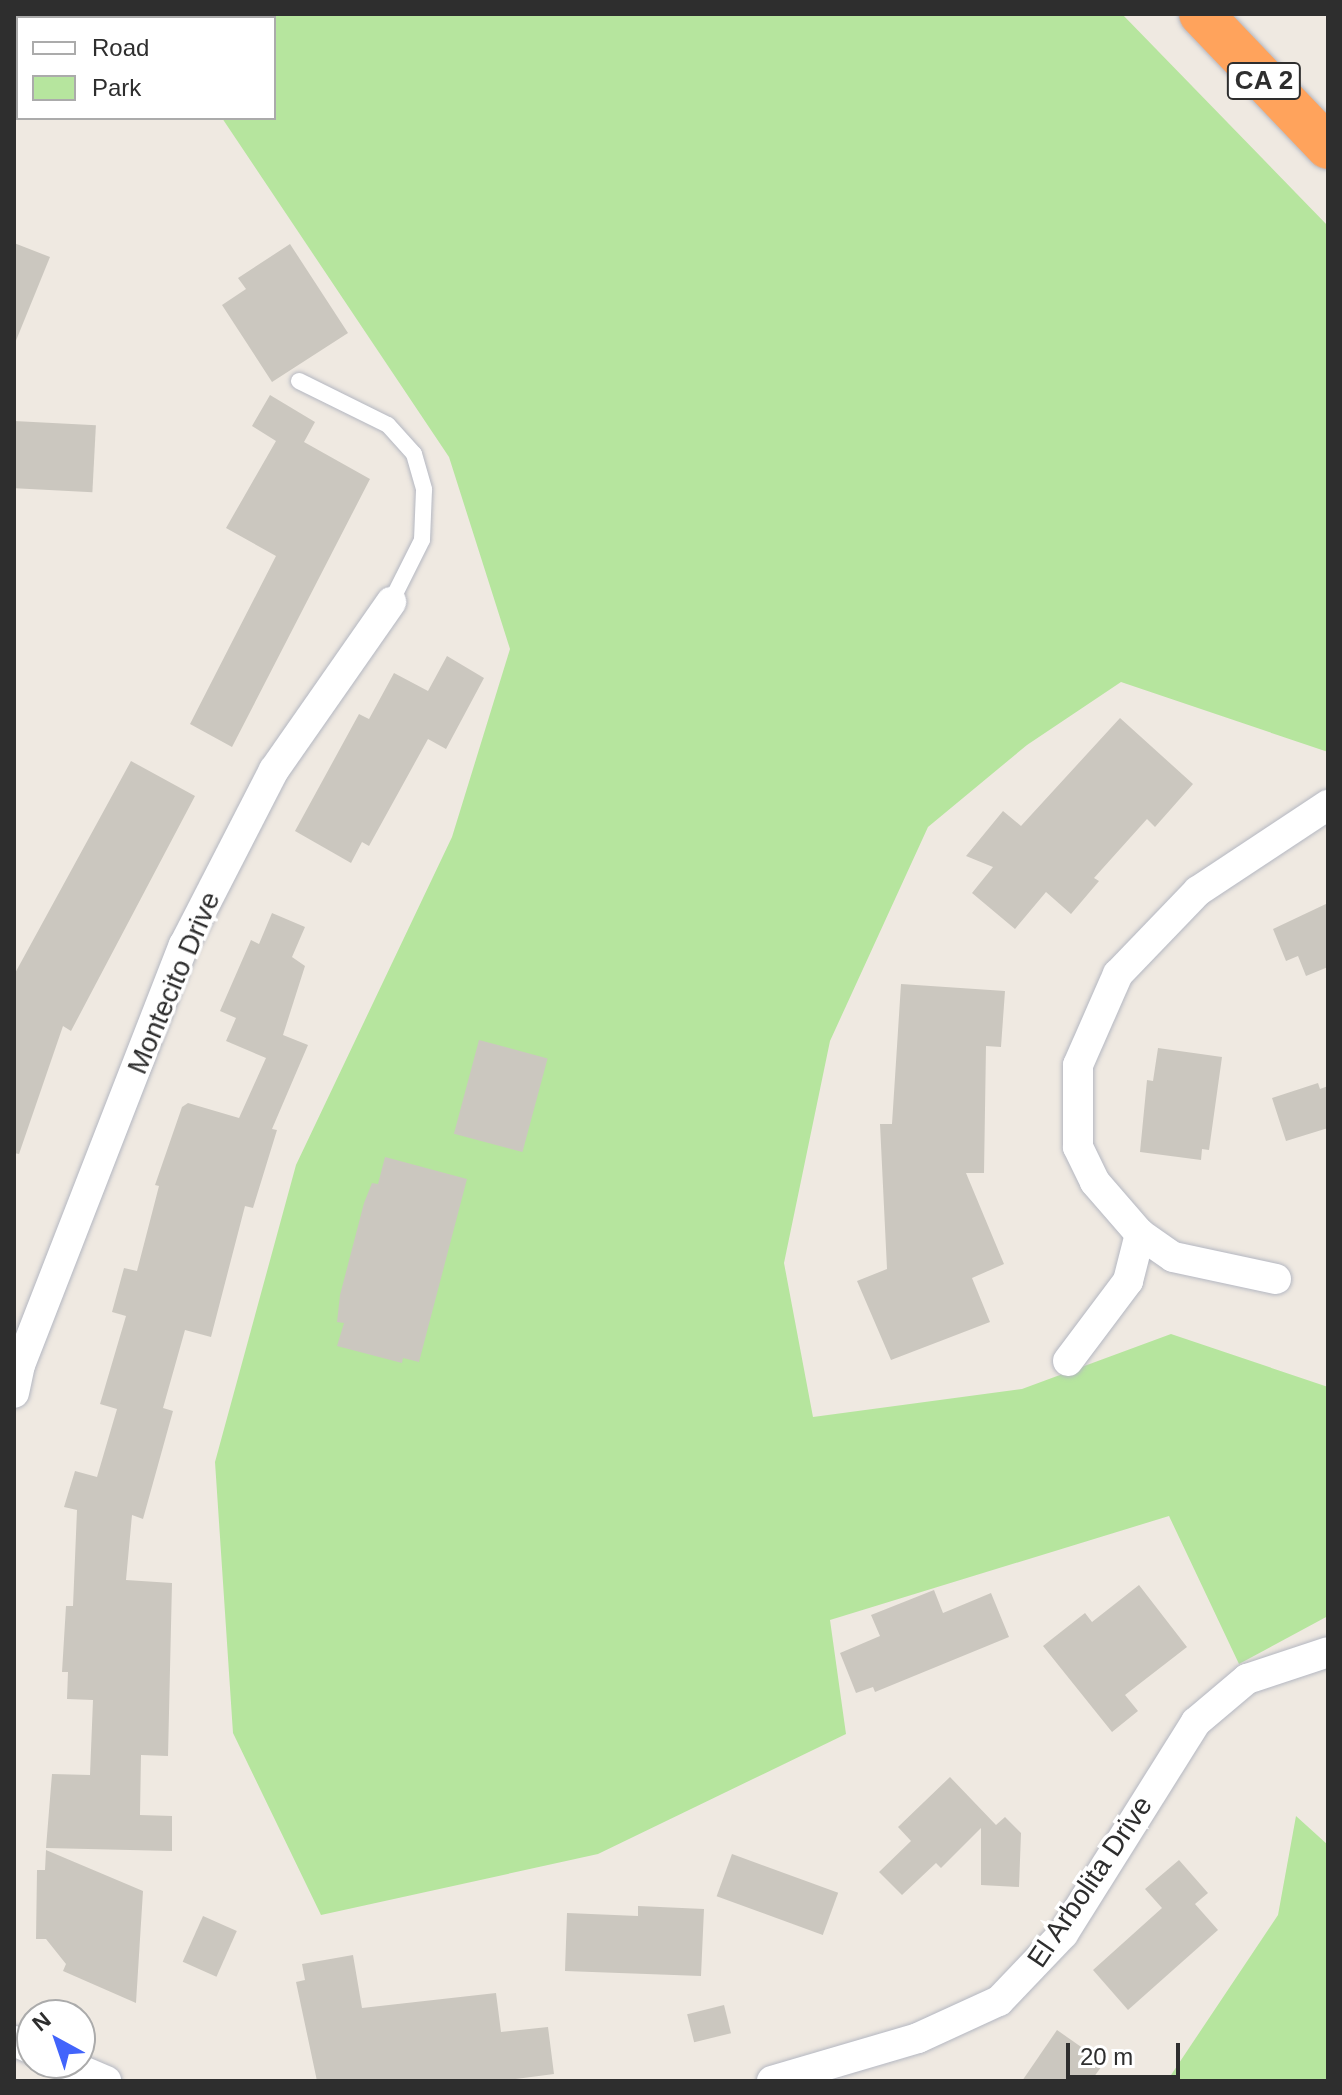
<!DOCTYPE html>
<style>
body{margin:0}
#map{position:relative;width:1342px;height:2095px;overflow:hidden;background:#efe9e1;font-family:Helvetica,sans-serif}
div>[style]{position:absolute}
.green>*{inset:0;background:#b6e59e}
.building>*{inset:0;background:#cbc7bf;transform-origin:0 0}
.roads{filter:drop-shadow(0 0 2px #b4b7c1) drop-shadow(0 0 2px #b4b7c1)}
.lane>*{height:16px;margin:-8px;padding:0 8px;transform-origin:8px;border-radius:8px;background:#fff}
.street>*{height:30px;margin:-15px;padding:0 15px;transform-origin:15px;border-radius:15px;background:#fff}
.highway>*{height:44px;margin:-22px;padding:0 22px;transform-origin:22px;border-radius:22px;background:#ffa35c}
span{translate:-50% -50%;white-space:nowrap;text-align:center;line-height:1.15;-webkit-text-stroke:7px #fff;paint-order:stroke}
.shield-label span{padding:2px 6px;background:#fff;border:2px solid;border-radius:6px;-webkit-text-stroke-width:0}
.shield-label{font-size:26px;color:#2e2e2e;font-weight:700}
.street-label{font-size:28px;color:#2e2e2e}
.frame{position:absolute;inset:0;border:16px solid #2e2e2e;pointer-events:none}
.legend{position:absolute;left:16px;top:16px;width:260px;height:104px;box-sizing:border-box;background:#fff;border:2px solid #ababab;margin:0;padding:10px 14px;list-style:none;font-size:24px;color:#2e2e2e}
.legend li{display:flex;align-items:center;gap:16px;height:40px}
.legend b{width:40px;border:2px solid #ababab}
.north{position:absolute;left:16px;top:1999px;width:80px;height:80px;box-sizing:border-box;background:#fff;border:2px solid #ababab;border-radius:50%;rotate:320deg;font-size:22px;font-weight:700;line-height:32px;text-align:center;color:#2e2e2e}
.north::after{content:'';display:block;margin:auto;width:28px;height:36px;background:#4264fb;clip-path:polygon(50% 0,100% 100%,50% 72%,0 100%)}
.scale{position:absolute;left:1066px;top:2043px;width:114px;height:36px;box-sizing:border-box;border:4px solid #2e2e2e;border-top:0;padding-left:10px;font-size:24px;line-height:28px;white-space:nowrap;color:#2e2e2e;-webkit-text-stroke:6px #fff;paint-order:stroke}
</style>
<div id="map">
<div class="green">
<div style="clip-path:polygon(153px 14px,1122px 14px,1328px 226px,1328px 752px,1121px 682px,1027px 745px,928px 827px,830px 1041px,784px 1263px,813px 1417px,1022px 1389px,1171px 1334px,1328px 1387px,1328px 1616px,1239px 1664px,1169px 1516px,830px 1620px,846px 1734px,598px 1854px,321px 1915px,233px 1733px,215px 1462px,296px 1165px,452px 837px,510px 649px,449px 457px,222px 118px,274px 118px,274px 18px)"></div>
<div style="clip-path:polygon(1296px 1816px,1328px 1845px,1328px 2081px,1167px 2081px,1278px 1915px)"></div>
</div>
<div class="building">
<div style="clip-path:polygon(14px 243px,50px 257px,15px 343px,14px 343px)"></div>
<div style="clip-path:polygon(290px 244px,348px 333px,272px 382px,222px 305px,246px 289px,238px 278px)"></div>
<div style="clip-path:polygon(270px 395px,315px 422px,304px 442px,370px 479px,232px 747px,190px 724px,276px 556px,226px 528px,276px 441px,252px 426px)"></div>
<div style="left:14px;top:421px;width:82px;height:67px;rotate:3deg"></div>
<div style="clip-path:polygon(447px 656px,484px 678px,446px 749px,428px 739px,369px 846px,362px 842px,351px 863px,295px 831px,359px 714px,369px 719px,394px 673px,428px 691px)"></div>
<div style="clip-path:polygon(1120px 718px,1193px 784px,1155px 827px,1147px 819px,1094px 878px,1099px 881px,1071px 914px,1046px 892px,1015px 929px,972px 893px,993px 867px,966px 856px,1003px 811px,1021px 826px)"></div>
<div style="clip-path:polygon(131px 761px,195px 796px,71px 1031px,63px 1026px,19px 1154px,14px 1153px,14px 975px)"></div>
<div style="clip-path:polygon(1328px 903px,1328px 967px,1306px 976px,1298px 956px,1286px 961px,1273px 929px)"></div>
<div style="clip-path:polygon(272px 913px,305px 927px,292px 957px,305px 966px,283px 1035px,308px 1045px,272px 1129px,277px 1130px,253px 1208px,245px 1206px,211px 1337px,185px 1330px,163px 1408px,173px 1411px,143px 1519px,132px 1515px,126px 1580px,172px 1583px,168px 1756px,141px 1755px,140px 1815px,172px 1816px,172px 1851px,46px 1848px,52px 1774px,90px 1775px,93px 1700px,67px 1699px,68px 1672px,62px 1672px,66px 1606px,73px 1606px,77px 1510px,64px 1507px,75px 1471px,97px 1477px,117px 1409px,100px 1404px,126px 1316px,112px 1312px,124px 1268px,137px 1271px,159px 1186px,155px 1185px,182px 1107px,188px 1103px,239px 1118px,266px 1058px,226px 1041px,236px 1018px,220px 1011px,251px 940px,259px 944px)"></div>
<div style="clip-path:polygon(901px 984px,1005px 991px,1001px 1047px,986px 1046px,984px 1173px,966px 1173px,1004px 1264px,972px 1278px,990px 1322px,891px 1360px,857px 1281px,887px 1269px,880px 1124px,892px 1124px)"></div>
<div style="left:479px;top:1040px;width:71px;height:97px;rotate:15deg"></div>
<div style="clip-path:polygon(1158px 1048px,1222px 1057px,1209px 1150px,1202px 1149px,1201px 1160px,1140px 1152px,1147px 1080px,1153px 1081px)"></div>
<div style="clip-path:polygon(1318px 1083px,1320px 1089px,1328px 1086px,1328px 1128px,1286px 1141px,1272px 1098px)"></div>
<div style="clip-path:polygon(385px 1157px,467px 1179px,419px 1362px,403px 1358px,402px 1363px,337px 1346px,344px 1323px,337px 1322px,340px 1295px,364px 1203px,372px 1183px,378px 1184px)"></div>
<div style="clip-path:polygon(1139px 1585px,1187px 1647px,1125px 1695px,1138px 1711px,1112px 1732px,1043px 1646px,1085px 1613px,1092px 1622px)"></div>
<div style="clip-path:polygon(934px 1590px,943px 1613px,991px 1593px,1009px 1637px,875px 1692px,873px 1687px,856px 1693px,840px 1653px,880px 1636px,871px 1615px)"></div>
<div style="clip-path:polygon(950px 1777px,996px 1825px,1005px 1817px,1021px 1833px,1019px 1887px,981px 1885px,981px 1828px,941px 1868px,936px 1863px,902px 1895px,879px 1872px,911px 1841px,898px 1827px)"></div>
<div style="clip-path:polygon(46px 1850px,143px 1891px,136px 2003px,63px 1971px,66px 1964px,46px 1939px,36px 1939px,37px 1870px,45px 1870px)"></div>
<div style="left:732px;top:1854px;width:113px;height:45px;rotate:20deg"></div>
<div style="clip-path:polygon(1179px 1860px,1208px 1893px,1195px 1904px,1218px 1930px,1128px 2010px,1093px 1970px,1162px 1908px,1145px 1889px)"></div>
<div style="clip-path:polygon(638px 1906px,704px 1909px,701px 1976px,565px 1971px,567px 1913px,638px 1916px)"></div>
<div style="left:203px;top:1916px;width:37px;height:50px;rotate:24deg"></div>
<div style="clip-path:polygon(353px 1955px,362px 2008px,496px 1993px,501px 2032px,548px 2027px,554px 2074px,500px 2081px,317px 2081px,296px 1982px,305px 1980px,302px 1964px)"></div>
<div style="left:724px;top:2005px;width:29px;height:38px;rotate:76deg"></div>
<div style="clip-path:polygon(1057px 2030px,1104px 2063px,1091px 2081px,1022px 2081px)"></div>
</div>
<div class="roads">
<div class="lane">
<div style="left:299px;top:381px;width:99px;rotate:26.3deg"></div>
<div style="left:388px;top:425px;width:39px;rotate:48deg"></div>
<div style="left:414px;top:454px;width:37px;rotate:74deg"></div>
<div style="left:424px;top:490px;width:50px;rotate:92.3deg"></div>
<div style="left:422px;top:540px;width:69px;rotate:116.6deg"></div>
</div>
<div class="street">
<div style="left:1276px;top:1279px;width:105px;rotate:-167.9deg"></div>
<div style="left:1173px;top:1257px;width:40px;rotate:-145.1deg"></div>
<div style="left:1140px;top:1234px;width:69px;rotate:-130.9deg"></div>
<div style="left:1095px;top:1182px;width:39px;rotate:-116deg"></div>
<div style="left:1078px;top:1147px;width:82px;rotate:-90deg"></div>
<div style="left:1078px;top:1065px;width:99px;rotate:-66.3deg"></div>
<div style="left:1118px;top:974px;width:115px;rotate:-46.1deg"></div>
<div style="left:1198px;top:891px;width:156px;rotate:-33.5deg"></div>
<div style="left:1068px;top:1361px;width:100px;rotate:-53.1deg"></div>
<div style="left:1128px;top:1281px;width:49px;rotate:-75.7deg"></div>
<div style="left:14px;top:1393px;width:29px;rotate:-78deg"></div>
<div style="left:20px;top:1365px;width:451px;rotate:-68.7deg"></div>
<div style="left:184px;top:945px;width:197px;rotate:-62.8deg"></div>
<div style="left:274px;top:770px;width:205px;rotate:-55.1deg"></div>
<div style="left:14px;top:2041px;width:20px;rotate:24deg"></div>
<div style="left:64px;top:2063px;width:46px;rotate:23.2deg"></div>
<div style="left:772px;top:2081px;width:152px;rotate:-16.4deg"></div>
<div style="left:918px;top:2038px;width:89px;rotate:-24.6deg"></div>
<div style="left:999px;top:2001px;width:93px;rotate:-46.3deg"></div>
<div style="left:1063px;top:1934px;width:250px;rotate:-57.9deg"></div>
<div style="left:1196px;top:1722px;width:67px;rotate:-40.1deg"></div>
<div style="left:1247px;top:1679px;width:85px;rotate:-18.4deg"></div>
</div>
<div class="highway">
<div style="left:1201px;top:14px;width:184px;rotate:46.3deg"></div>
</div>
</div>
<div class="shield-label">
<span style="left:1264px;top:81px">CA 2</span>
</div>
<div class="street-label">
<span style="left:174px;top:983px;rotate:-67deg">Montecito Drive</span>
<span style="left:1090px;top:1882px;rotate:-56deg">El Arbolita Drive</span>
</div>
<div class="frame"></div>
<ul class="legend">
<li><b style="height:10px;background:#fff"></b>Road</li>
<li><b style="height:22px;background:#b6e59e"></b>Park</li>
</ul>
<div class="north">N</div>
<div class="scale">20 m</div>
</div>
